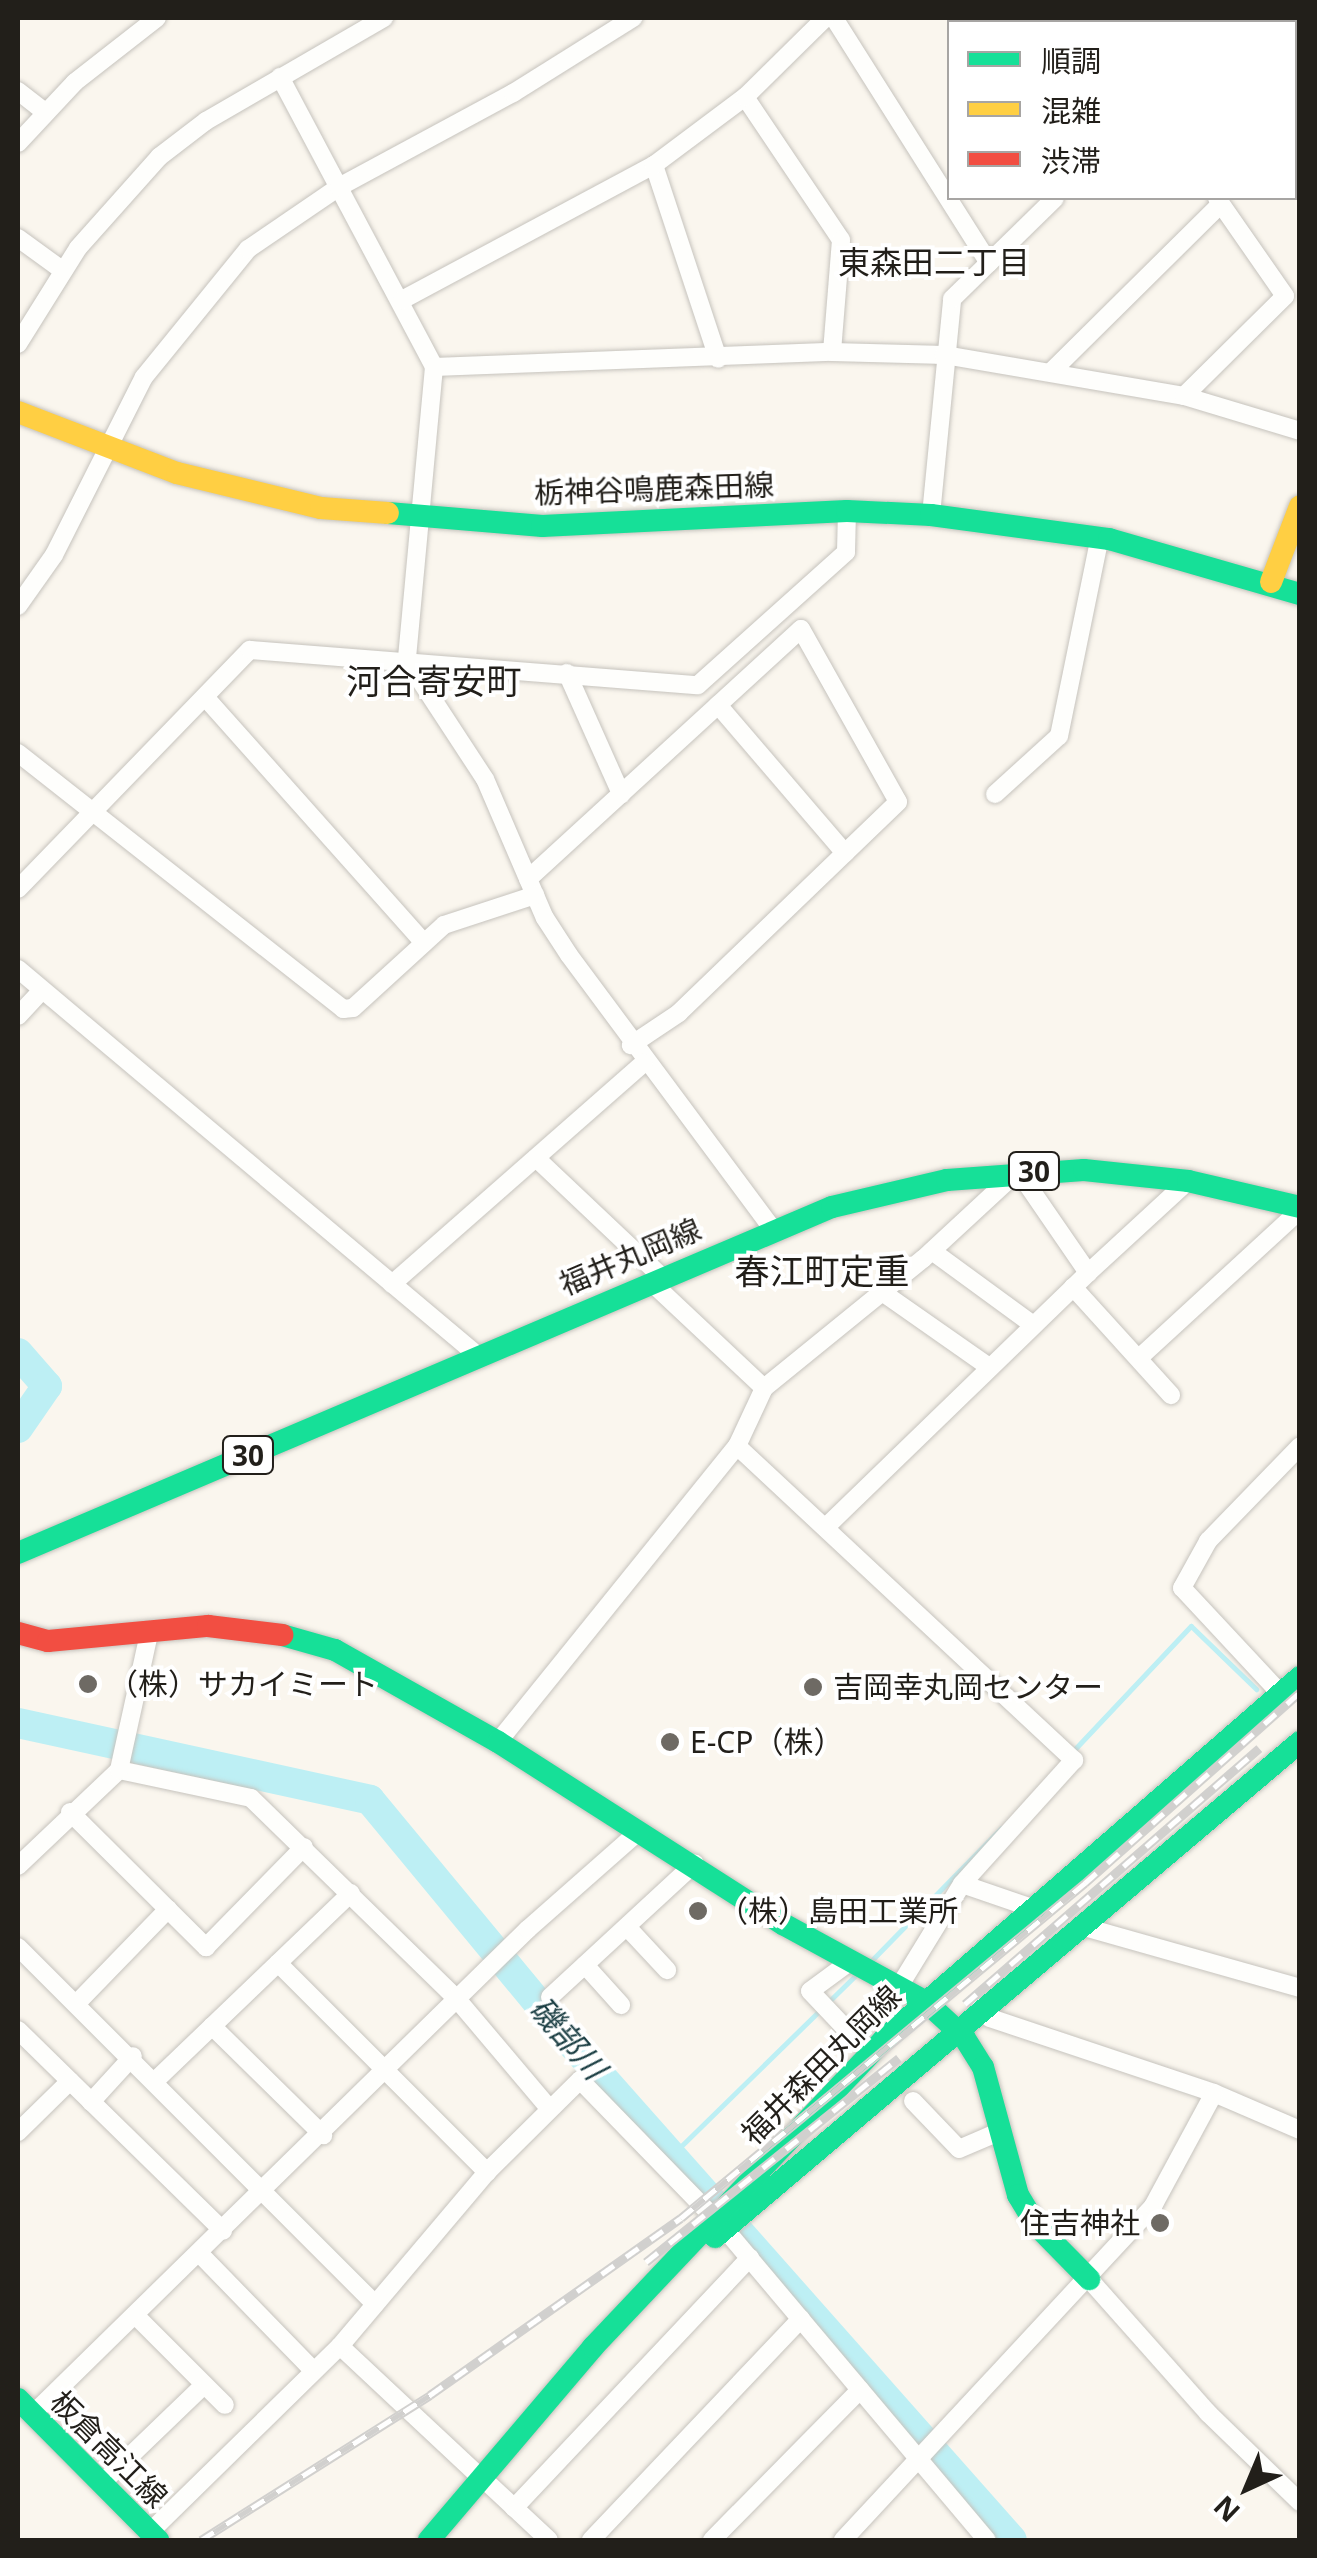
<!DOCTYPE html>
<meta charset="utf-8">
<style>
body{margin:0}
#map{position:relative;width:1317px;height:2558px;overflow:hidden;background:#faf6ee;font-family:"Noto Sans","Noto Sans JP",sans-serif}
div>[style]{position:absolute}
.stream>*{height:5px;margin:-2.5px;padding:0 2.5px;transform-origin:2.5px;border-radius:2.5px;background:#bdeff4}
.river>*{height:30px;margin:-15px;padding:0 15px;transform-origin:15px;border-radius:15px;background:#bdeff4}
.roads{filter:drop-shadow(0 0 2px #c6c3bd) drop-shadow(0 0 2px #c6c3bd)}
.street>*{height:18px;margin:-9px;padding:0 9px;transform-origin:9px;border-radius:9px;background:#fefefc}
.fast>*{height:22px;margin:-11px;padding:0 11px;transform-origin:11px;border-radius:11px;background:#16e098}
.slow>*{height:22px;margin:-11px;padding:0 11px;transform-origin:11px;border-radius:11px;background:#ffcf43}
.jam>*{height:22px;margin:-11px;padding:0 11px;transform-origin:11px;border-radius:11px;background:#f24e42}
.rail>*{height:9px;margin-top:-4.5px;transform-origin:0;background:repeating-linear-gradient(90deg,#fff 0 15px,#d1d0ce 0 30px);box-sizing:border-box;border-block:2px solid #d1d0ce}
.dots>*{width:28px;height:28px;translate:-50% -50%;box-sizing:border-box;border:5px solid #fff;border-radius:50%}
span{translate:-50% -50%;white-space:nowrap;text-align:center;line-height:1.15;-webkit-text-stroke:8px #fff;paint-order:stroke}
.shield-label span{padding:2px 8px;background:#fff;border:2px solid;border-radius:8px;-webkit-text-stroke-width:0}
.shield-label{font-size:28px;color:#221f1a;font-weight:700}
.street-label{font-size:30px;color:#221f1a}
.poi-label{font-size:30px;color:#221f1a}
.left{translate:0 -50%;text-align:left}
.right{translate:-100% -50%;text-align:right}
.neighbourhood-label{font-size:32px;color:#221f1a}
.water-label{font-size:32px;color:#1b3e43;font-style:italic}
.quarter-label{font-size:35px;color:#221f1a}
.frame{position:absolute;inset:0;border:20px solid #221f1a;pointer-events:none}
.legend{position:absolute;left:947px;top:20px;width:350px;height:180px;box-sizing:border-box;background:#fff;border:2px solid #a7a5a3;margin:0;padding:12px 18px;list-style:none;font-size:30px;color:#221f1a}
.legend li{display:flex;align-items:center;gap:20px;height:50px}
.legend b{width:50px;border:2px solid #a7a5a3}
.north{position:absolute;left:1197px;top:2438px;width:100px;height:100px;-webkit-text-stroke:8px #fff;paint-order:stroke;rotate:224deg;font-size:28px;font-weight:700;line-height:40px;text-align:center;color:#221f1a}
.north::after{content:'';display:block;margin:auto;width:35px;height:45px;background:#221f1a;clip-path:polygon(50% 0,100% 100%,50% 72%,0 100%)}
</style>
<div id="map">
<div class="stream">
<div style="left:1270px;top:18px;width:5px;rotate:53deg"></div>
<div style="left:1294px;top:56px;width:9px;rotate:49deg"></div>
<div style="left:1073px;top:1751px;width:172px;rotate:-46.7deg"></div>
<div style="left:1191px;top:1626px;width:91px;rotate:44.1deg"></div>
<div style="left:869px;top:1963px;width:189px;rotate:-45.6deg"></div>
<div style="left:673px;top:2154px;width:257px;rotate:-44.4deg"></div>
</div>
<div class="river">
<div style="left:18px;top:1353px;width:44px;rotate:48.7deg"></div>
<div style="left:47px;top:1386px;width:51px;rotate:124.6deg"></div>
<div style="left:18px;top:1723px;width:360px;rotate:12.3deg"></div>
<div style="left:370px;top:1800px;width:298px;rotate:50.4deg"></div>
<div style="left:560px;top:2030px;width:681px;rotate:48.45deg"></div>
</div>
<div class="roads">
<div class="street">
<div style="left:834px;top:18px;width:290px;rotate:57.7deg"></div>
<div style="left:963px;top:18px;width:5px;rotate:53deg"></div>
<div style="left:1095px;top:18px;width:5px;rotate:53deg"></div>
<div style="left:280px;top:77px;width:328px;rotate:62deg"></div>
<div style="left:434px;top:367px;width:294px;rotate:95.3deg"></div>
<div style="left:407px;top:660px;width:142px;rotate:56.8deg"></div>
<div style="left:485px;top:779px;width:151px;rotate:66.7deg"></div>
<div style="left:545px;top:918px;width:44px;rotate:57deg"></div>
<div style="left:569px;top:955px;width:340px;rotate:53.4deg"></div>
<div style="left:18px;top:91px;width:34px;rotate:38deg"></div>
<div style="left:745px;top:97px;width:172px;rotate:56.1deg"></div>
<div style="left:841px;top:240px;width:112px;rotate:94.6deg"></div>
<div style="left:18px;top:143px;width:83px;rotate:-46.9deg"></div>
<div style="left:75px;top:82px;width:104px;rotate:-38deg"></div>
<div style="left:654px;top:165px;width:204px;rotate:71.7deg"></div>
<div style="left:18px;top:238px;width:54px;rotate:36deg"></div>
<div style="left:402px;top:300px;width:286px;rotate:-28.2deg"></div>
<div style="left:654px;top:165px;width:114px;rotate:-36.8deg"></div>
<div style="left:745px;top:97px;width:112px;rotate:-44.6deg"></div>
<div style="left:18px;top:344px;width:113px;rotate:-58deg"></div>
<div style="left:78px;top:248px;width:122px;rotate:-48.3deg"></div>
<div style="left:159px;top:157px;width:59px;rotate:-37.5deg"></div>
<div style="left:206px;top:121px;width:206px;rotate:-30.1deg"></div>
<div style="left:434px;top:367px;width:398px;rotate:-2.2deg"></div>
<div style="left:832px;top:352px;width:112px;rotate:1.5deg"></div>
<div style="left:944px;top:355px;width:243px;rotate:9.7deg"></div>
<div style="left:1184px;top:396px;width:142px;rotate:-44.7deg"></div>
<div style="left:1285px;top:296px;width:119px;rotate:-124.8deg"></div>
<div style="left:1053px;top:370px;width:236px;rotate:-44.7deg"></div>
<div style="left:1184px;top:396px;width:121px;rotate:16.8deg"></div>
<div style="left:931px;top:515px;width:217px;rotate:-84.4deg"></div>
<div style="left:952px;top:299px;width:144px;rotate:-44.4deg"></div>
<div style="left:18px;top:606px;width:62px;rotate:-54.8deg"></div>
<div style="left:54px;top:555px;width:199px;rotate:-63.2deg"></div>
<div style="left:144px;top:377px;width:165px;rotate:-50.9deg"></div>
<div style="left:248px;top:249px;width:110px;rotate:-34.3deg"></div>
<div style="left:339px;top:187px;width:198px;rotate:-28.4deg"></div>
<div style="left:513px;top:93px;width:142px;rotate:-32deg"></div>
<div style="left:567px;top:673px;width:133px;rotate:65.9deg"></div>
<div style="left:205px;top:697px;width:329px;rotate:48.3deg"></div>
<div style="left:718px;top:705px;width:195px;rotate:49.4deg"></div>
<div style="left:18px;top:753px;width:414px;rotate:38.2deg"></div>
<div style="left:343px;top:1009px;width:10px;rotate:-6deg"></div>
<div style="left:353px;top:1008px;width:123px;rotate:-42.4deg"></div>
<div style="left:444px;top:925px;width:96px;rotate:-18.2deg"></div>
<div style="left:995px;top:794px;width:86px;rotate:-42.2deg"></div>
<div style="left:1059px;top:736px;width:203px;rotate:-78.4deg"></div>
<div style="left:528px;top:879px;width:370px;rotate:-42.5deg"></div>
<div style="left:801px;top:629px;width:198px;rotate:60.7deg"></div>
<div style="left:898px;top:802px;width:304px;rotate:136.1deg"></div>
<div style="left:679px;top:1013px;width:58px;rotate:146.3deg"></div>
<div style="left:18px;top:889px;width:333px;rotate:-45.9deg"></div>
<div style="left:250px;top:650px;width:449px;rotate:4.5deg"></div>
<div style="left:698px;top:685px;width:199px;rotate:-41.9deg"></div>
<div style="left:846px;top:552px;width:41px;rotate:-88.6deg"></div>
<div style="left:18px;top:969px;width:600px;rotate:40.06deg"></div>
<div style="left:18px;top:1016px;width:34px;rotate:-47deg"></div>
<div style="left:536px;top:1158px;width:173px;rotate:43.4deg"></div>
<div style="left:932px;top:1251px;width:125px;rotate:36.2deg"></div>
<div style="left:1088px;top:1273px;width:136px;rotate:-42.6deg"></div>
<div style="left:392px;top:1284px;width:335px;rotate:-41.3deg"></div>
<div style="left:1073px;top:1287px;width:146px;rotate:47.8deg"></div>
<div style="left:882px;top:1292px;width:131px;rotate:35deg"></div>
<div style="left:1139px;top:1358px;width:219px;rotate:-42.6deg"></div>
<div style="left:764px;top:1388px;width:205px;rotate:-39.1deg"></div>
<div style="left:923px;top:1259px;width:129px;rotate:-42.8deg"></div>
<div style="left:1018px;top:1171px;width:124px;rotate:55.5deg"></div>
<div style="left:1088px;top:1273px;width:366px;rotate:135.9deg"></div>
<div style="left:737px;top:1446px;width:461px;rotate:43deg"></div>
<div style="left:1074px;top:1760px;width:167px;rotate:132.1deg"></div>
<div style="left:962px;top:1884px;width:121px;rotate:121.5deg"></div>
<div style="left:1281px;top:1694px;width:145px;rotate:-133deg"></div>
<div style="left:1182px;top:1588px;width:54px;rotate:-61deg"></div>
<div style="left:1208px;top:1541px;width:132px;rotate:-45.9deg"></div>
<div style="left:498px;top:1742px;width:380px;rotate:-51.1deg"></div>
<div style="left:737px;top:1446px;width:64px;rotate:-65deg"></div>
<div style="left:764px;top:1388px;width:155px;rotate:-136.8deg"></div>
<div style="left:119px;top:1770px;width:135px;rotate:12deg"></div>
<div style="left:251px;top:1798px;width:286px;rotate:44.3deg"></div>
<div style="left:456px;top:1998px;width:143px;rotate:49.8deg"></div>
<div style="left:70px;top:1812px;width:192px;rotate:44.8deg"></div>
<div style="left:206px;top:1947px;width:140px;rotate:-45.6deg"></div>
<div style="left:18px;top:1866px;width:139px;rotate:-43.5deg"></div>
<div style="left:119px;top:1770px;width:140px;rotate:-77.6deg"></div>
<div style="left:962px;top:1884px;width:77px;rotate:18.9deg"></div>
<div style="left:1081px;top:1926px;width:228px;rotate:15.8deg"></div>
<div style="left:627px;top:1927px;width:59px;rotate:47.1deg"></div>
<div style="left:18px;top:1947px;width:505px;rotate:45deg"></div>
<div style="left:278px;top:1963px;width:296px;rotate:45deg"></div>
<div style="left:585px;top:1965px;width:54px;rotate:48deg"></div>
<div style="left:550px;top:1997px;width:197px;rotate:-42.7deg"></div>
<div style="left:77px;top:2003px;width:131px;rotate:-45.9deg"></div>
<div style="left:981px;top:2008px;width:13px;rotate:48deg"></div>
<div style="left:990px;top:2018px;width:236px;rotate:18.5deg"></div>
<div style="left:1214px;top:2093px;width:94px;rotate:23.3deg"></div>
<div style="left:212px;top:2026px;width:156px;rotate:44.5deg"></div>
<div style="left:846px;top:2029px;width:52px;rotate:-133.5deg"></div>
<div style="left:810px;top:1991px;width:52px;rotate:-36.4deg"></div>
<div style="left:18px;top:2030px;width:287px;rotate:44.4deg"></div>
<div style="left:156px;top:2080px;width:270px;rotate:-43.8deg"></div>
<div style="left:913px;top:2101px;width:66px;rotate:46.2deg"></div>
<div style="left:959px;top:2149px;width:46px;rotate:-23.2deg"></div>
<div style="left:91px;top:2102px;width:62px;rotate:-47.6deg"></div>
<div style="left:18px;top:2132px;width:73px;rotate:-44.4deg"></div>
<div style="left:724px;top:2228px;width:408px;rotate:49.9deg"></div>
<div style="left:200px;top:2254px;width:162px;rotate:45.8deg"></div>
<div style="left:1089px;top:2279px;width:179px;rotate:48.4deg"></div>
<div style="left:1208px;top:2413px;width:128px;rotate:44.1deg"></div>
<div style="left:135px;top:2315px;width:127px;rotate:45deg"></div>
<div style="left:340px;top:2346px;width:192px;rotate:43.1deg"></div>
<div style="left:33px;top:2414px;width:693px;rotate:-44.42deg"></div>
<div style="left:528px;top:1929px;width:148px;rotate:-41.4deg"></div>
<div style="left:101px;top:2484px;width:141px;rotate:-43.9deg"></div>
<div style="left:491px;top:2486px;width:79px;rotate:43deg"></div>
<div style="left:514px;top:2508px;width:344px;rotate:-46.7deg"></div>
<div style="left:149px;top:2533px;width:267px;rotate:-44.4deg"></div>
<div style="left:340px;top:2346px;width:228px;rotate:-49.8deg"></div>
<div style="left:487px;top:2172px;width:131px;rotate:-44.7deg"></div>
<div style="left:580px;top:2080px;width:191px;rotate:45.8deg"></div>
<div style="left:591px;top:2540px;width:305px;rotate:-46.5deg"></div>
<div style="left:712px;top:2540px;width:211px;rotate:-45.4deg"></div>
<div style="left:843px;top:2540px;width:456px;rotate:-47.1deg"></div>
<div style="left:1153px;top:2206px;width:128px;rotate:-61.6deg"></div>
</div>
<div class="fast">
<div style="left:1240px;top:18px;width:5px;rotate:53deg"></div>
<div style="left:1294px;top:100px;width:9px;rotate:49deg"></div>
<div style="left:388px;top:513px;width:155px;rotate:4.8deg"></div>
<div style="left:542px;top:526px;width:305px;rotate:-2.8deg"></div>
<div style="left:847px;top:511px;width:84px;rotate:2.7deg"></div>
<div style="left:931px;top:515px;width:180px;rotate:7.7deg"></div>
<div style="left:1109px;top:539px;width:199px;rotate:16.1deg"></div>
<div style="left:18px;top:1553px;width:884px;rotate:-23.03deg"></div>
<div style="left:832px;top:1207px;width:118px;rotate:-13.2deg"></div>
<div style="left:947px;top:1180px;width:137px;rotate:-4.2deg"></div>
<div style="left:1084px;top:1170px;width:105px;rotate:6deg"></div>
<div style="left:1188px;top:1181px;width:115px;rotate:13.1deg"></div>
<div style="left:282px;top:1635px;width:55px;rotate:15.8deg"></div>
<div style="left:335px;top:1650px;width:187px;rotate:29.4deg"></div>
<div style="left:498px;top:1742px;width:338px;rotate:32.6deg"></div>
<div style="left:783px;top:1924px;width:163px;rotate:28.6deg"></div>
<div style="left:926px;top:2002px;width:52px;rotate:42.6deg"></div>
<div style="left:964px;top:2037px;width:36px;rotate:58deg"></div>
<div style="left:983px;top:2067px;width:133px;rotate:74.7deg"></div>
<div style="left:1018px;top:2195px;width:35px;rotate:59deg"></div>
<div style="left:1036px;top:2225px;width:76px;rotate:45.5deg"></div>
<div style="left:715px;top:2237px;width:766px;rotate:-40.24deg"></div>
<div style="left:18px;top:2399px;width:199px;rotate:45.2deg"></div>
<div style="left:429px;top:2540px;width:253px;rotate:-49.6deg"></div>
<div style="left:593px;top:2347px;width:424px;rotate:-46.6deg"></div>
<div style="left:884px;top:2039px;width:551px;rotate:-41.03deg"></div>
</div>
<div class="slow">
<div style="left:18px;top:412px;width:170px;rotate:21deg"></div>
<div style="left:177px;top:473px;width:148px;rotate:13.7deg"></div>
<div style="left:321px;top:508px;width:67px;rotate:4.3deg"></div>
<div style="left:1271px;top:582px;width:81px;rotate:-69.1deg"></div>
</div>
<div class="jam">
<div style="left:18px;top:1633px;width:31px;rotate:15deg"></div>
<div style="left:48px;top:1641px;width:161px;rotate:-5.4deg"></div>
<div style="left:208px;top:1626px;width:75px;rotate:6.9deg"></div>
</div>
</div>
<div class="rail">
<div style="left:965px;top:2004px;width:390px;rotate:-41deg"></div>
<div style="left:646px;top:2262px;width:325px;rotate:-38.9deg"></div>
<div style="left:201px;top:2540px;width:271px;rotate:-32.3deg"></div>
<div style="left:430px;top:2395px;width:307px;rotate:-35.2deg"></div>
<div style="left:681px;top:2218px;width:525px;rotate:-39.67deg"></div>
<div style="left:1085px;top:1883px;width:288px;rotate:-41.6deg"></div>
</div>
<div class="dots">
<div style="left:88px;top:1684px;background:#6e6a64"></div>
<div style="left:813px;top:1687px;background:#6e6a64"></div>
<div style="left:670px;top:1742px;background:#6e6a64"></div>
<div style="left:698px;top:1911px;background:#6e6a64"></div>
<div style="left:1160px;top:2223px;background:#6e6a64"></div>
</div>
<div class="shield-label">
<span style="left:1034px;top:1171px">30</span>
<span style="left:248px;top:1455px">30</span>
</div>
<div class="street-label">
<span style="left:654px;top:489px;rotate:-2deg">栃神谷鳴鹿森田線</span>
<span style="left:630px;top:1257px;rotate:-23deg">福井丸岡線</span>
<span style="left:821px;top:2065px;rotate:-45deg">福井森田丸岡線</span>
<span style="left:109px;top:2449px;rotate:45deg">板倉高江線</span>
</div>
<div class="poi-label">
<span class="left" style="left:108px;top:1684px">（株）サカイミート</span>
<span class="left" style="left:833px;top:1687px">吉岡幸丸岡センター</span>
<span class="left" style="left:690px;top:1742px">E-CP（株）</span>
<span class="left" style="left:718px;top:1911px">（株）島田工業所</span>
<span class="right" style="left:1140px;top:2223px">住吉神社</span>
</div>
<div class="neighbourhood-label">
<span style="left:934px;top:262px">東森田二丁目</span>
</div>
<div class="water-label">
<span style="left:568px;top:2038px;rotate:49deg">磯部川</span>
</div>
<div class="quarter-label">
<span style="left:434px;top:681px">河合寄安町</span>
<span style="left:822px;top:1271px">春江町定重</span>
</div>
<div class="frame"></div>
<ul class="legend">
<li><b style="height:12px;background:#16e098"></b>順調</li>
<li><b style="height:12px;background:#ffcf43"></b>混雑</li>
<li><b style="height:12px;background:#f24e42"></b>渋滞</li>
</ul>
<div class="north">N</div>
</div>
